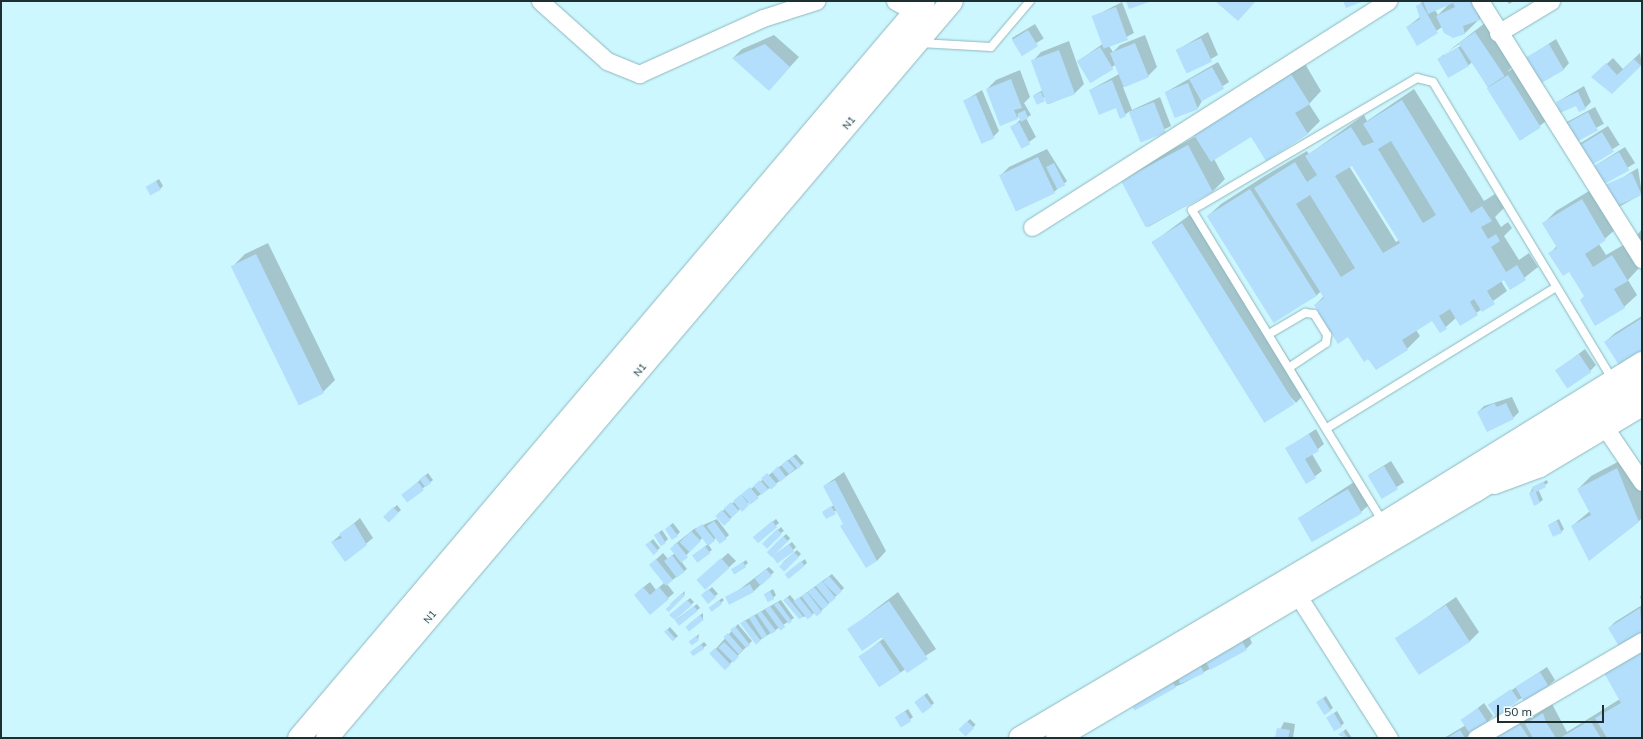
<!DOCTYPE html>
<style>
body{margin:0}
#map{position:relative;width:1643px;height:739px;overflow:hidden;background:#cdf7fe;font-family:Mulish,sans-serif}
div>[style]{position:absolute}
.shadow>*{inset:0;background:#0003;transform-origin:0 0}
.building>*{inset:0;background:#b3defc;transform-origin:0 0}
.roads{filter:drop-shadow(0 0 1px #8eb7bd) drop-shadow(0 0 1px #8eb7bd)}
.lane>*{height:8px;margin:-4px;padding:0 4px;transform-origin:4px;border-radius:4px;background:#fff}
.street>*{height:17px;margin:-8.5px;padding:0 8.5px;transform-origin:8.5px;border-radius:8.5px;background:#fff}
.secondary>*{height:22px;margin:-11px;padding:0 11px;transform-origin:11px;border-radius:11px;background:#fff}
.highway>*{height:22px;margin:-11px;padding:0 11px;transform-origin:11px;border-radius:11px;background:#fff}
span{translate:-50% -50%;white-space:nowrap;text-align:center;line-height:1.15;-webkit-text-stroke:3px #f5fdfe;paint-order:stroke}
.street-label{font-size:10px;color:#1e2f31}
.frame{position:absolute;inset:0;border:2px solid #1e2f31;pointer-events:none}
.scale{position:absolute;left:1497px;top:705px;width:107px;height:18px;box-sizing:border-box;border:2px solid #1e2f31;border-top:0;padding-left:5px;font-size:12px;line-height:14px;white-space:nowrap;color:#1e2f31;-webkit-text-stroke:3px #f5fdfe;paint-order:stroke}
</style>
<div id="map">
<div class="shadow">
<div style="clip-path:polygon(evenodd,1423px 1px,1486px 1px,1489px 10px,1465px 33px,1453px 37px,1442px 27px,1417px 44px,1407px 27px,1420px 17px,1417px 7px,1423px 1px,1449px 4px,1438px 15px,1435px 10px,1449px 4px)"></div>
<div style="clip-path:polygon(1507px 1px,1514px 1px,1509px 4px)"></div>
<div style="clip-path:polygon(1122px 2px,1134px 33px,1109px 46px,1113px 52px,1120px 45px,1145px 35px,1157px 67px,1148px 76px,1123px 87px,1132px 110px,1160px 97px,1171px 126px,1141px 141px,1130px 111px,1120px 118px,1116px 107px,1090px 90px,1119px 74px,1115px 65px,1090px 82px,1078px 61px,1104px 43px,1093px 17px)"></div>
<div style="clip-path:polygon(evenodd,1485px 23px,1513px 66px,1507px 72px,1517px 66px,1550px 118px,1521px 140px,1472px 62px,1469px 65px,1438px 59px,1485px 23px,1461px 43px,1462px 45px,1444px 56px,1444px 54px,1461px 43px)"></div>
<div style="left:1035px;top:24px;width:17px;height:27px;rotate:59deg"></div>
<div style="clip-path:polygon(1208px 32px,1218px 55px,1187px 72px,1177px 50px)"></div>
<div style="clip-path:polygon(774px 35px,799px 57px,769px 90px,733px 58px,742px 49px)"></div>
<div style="clip-path:polygon(1556px 39px,1569px 63px,1563px 70px,1524px 60px)"></div>
<div style="clip-path:polygon(1069px 41px,1084px 84px,1075px 93px,1049px 104px,1046px 98px,1034px 95px,1043px 90px,1032px 62px,1041px 52px)"></div>
<div style="clip-path:polygon(1640px 53px,1642px 64px,1612px 92px,1593px 77px,1613px 58px,1623px 69px)"></div>
<div style="clip-path:polygon(1218px 62px,1229px 82px,1203px 99px,1198px 108px,1166px 92px)"></div>
<div style="clip-path:polygon(1304px 62px,1321px 91px,1309px 104px,1320px 121px,1307px 134px,1251px 136px,1214px 159px,1225px 179px,1213px 191px,1148px 227px,1123px 182px,1135px 170px,1196px 136px,1208px 122px)"></div>
<div style="clip-path:polygon(1020px 70px,1030px 97px,1024px 103px,1031px 115px,1026px 118px,1036px 137px,1022px 147px,1011px 128px,1021px 119px,1019px 116px,1017px 118px,987px 89px,996px 80px)"></div>
<div style="clip-path:polygon(1584px 86px,1591px 102px,1585px 108px,1557px 102px)"></div>
<div style="clip-path:polygon(evenodd,1414px 89px,1484px 201px,1495px 194px,1504px 208px,1495px 217px,1501px 227px,1508px 222px,1512px 228px,1504px 236px,1519px 260px,1529px 253px,1538px 267px,1510px 289px,1504px 279px,1501px 281px,1507px 291px,1461px 324px,1456px 318px,1440px 332px,1432px 320px,1416px 330px,1420px 336px,1407px 349px,1369px 357px,1315px 305px,1324px 296px,1321px 291px,1316px 296px,1208px 216px,1221px 204px,1263px 177px,1307px 151px,1309px 154px,1364px 115px,1367px 121px,1414px 89px,1352px 164px,1399px 240px,1396px 242px,1349px 166px,1352px 164px)"></div>
<div style="clip-path:polygon(982px 90px,999px 131px,993px 137px,964px 101px)"></div>
<div style="left:1595px;top:107px;width:19px;height:36px;rotate:62deg"></div>
<div style="left:1608px;top:126px;width:22px;height:36px;rotate:58deg"></div>
<div style="left:1625px;top:147px;width:19px;height:40px;rotate:58deg"></div>
<div style="clip-path:polygon(1047px 149px,1067px 181px,1054px 192px,1000px 176px,1009px 167px)"></div>
<div style="clip-path:polygon(1638px 168px,1642px 194px,1617px 208px,1606px 188px)"></div>
<div style="clip-path:polygon(159px 179px,163px 186px,160px 189px,147px 187px)"></div>
<div style="clip-path:polygon(1594px 188px,1618px 227px,1599px 244px,1606px 255px,1625px 244px,1639px 268px,1628px 280px,1637px 295px,1624px 307px,1585px 296px,1570px 271px,1550px 253px,1557px 246px,1543px 224px,1556px 211px)"></div>
<div style="clip-path:polygon(1195px 211px,1308px 390px,1296px 403px,1152px 243px)"></div>
<div style="clip-path:polygon(1642px 229px,1642px 243px,1637px 235px)"></div>
<div style="clip-path:polygon(268px 243px,335px 380px,323px 392px,232px 267px,245px 254px)"></div>
<div style="clip-path:polygon(1642px 316px,1642px 349px,1605px 342px,1615px 333px)"></div>
<div style="clip-path:polygon(1585px 349px,1596px 365px,1590px 371px,1556px 371px)"></div>
<div style="clip-path:polygon(1512px 397px,1519px 412px,1513px 418px,1478px 412px,1484px 406px)"></div>
<div style="clip-path:polygon(1316px 429px,1324px 444px,1312px 454px,1322px 471px,1306px 483px,1286px 449px)"></div>
<div style="clip-path:polygon(796px 454px,804px 463px,798px 468px,740px 509px,724px 525px,716px 516px)"></div>
<div style="clip-path:polygon(1629px 456px,1642px 487px,1642px 518px,1639px 521px,1572px 526px,1590px 511px,1578px 489px,1591px 476px)"></div>
<div style="left:1391px;top:461px;width:25px;height:26px;rotate:58deg"></div>
<div style="clip-path:polygon(844px 472px,886px 551px,877px 561px,844px 524px,837px 511px,823px 512px,834px 505px,824px 486px)"></div>
<div style="clip-path:polygon(428px 473px,433px 480px,407px 501px,405px 493px)"></div>
<div style="clip-path:polygon(1357px 480px,1371px 503px,1361px 512px,1299px 518px)"></div>
<div style="clip-path:polygon(1547px 480px,1548px 483px,1538px 489px,1543px 500px,1535px 505px,1530px 493px,1533px 487px)"></div>
<div style="clip-path:polygon(397px 505px,401px 510px,388px 521px,384px 517px)"></div>
<div style="clip-path:polygon(360px 518px,373px 538px,345px 561px,332px 542px)"></div>
<div style="clip-path:polygon(717px 519px,729px 535px,720px 543px,716px 538px,708px 544px,703px 537px,681px 561px,687px 569px,667px 584px,674px 593px,650px 613px,641px 589px,650px 582px,656px 590px,664px 583px,650px 565px,663px 553px,668px 559px,675px 553px,674px 545px,694px 529px)"></div>
<div style="clip-path:polygon(776px 519px,779px 523px,758px 541px,757px 534px)"></div>
<div style="clip-path:polygon(1559px 519px,1564px 529px,1561px 532px,1549px 525px)"></div>
<div style="clip-path:polygon(673px 523px,680px 532px,677px 535px,669px 526px)"></div>
<div style="clip-path:polygon(781px 527px,784px 531px,781px 533px,765px 541px)"></div>
<div style="clip-path:polygon(662px 530px,668px 539px,662px 545px,658px 533px)"></div>
<div style="left:786px;top:534px;width:6px;height:25px;rotate:45deg"></div>
<div style="clip-path:polygon(653px 539px,660px 548px,654px 553px,650px 542px)"></div>
<div style="clip-path:polygon(792px 542px,796px 547px,793px 550px,776px 554px)"></div>
<div style="clip-path:polygon(708px 544px,712px 550px,709px 552px,697px 553px)"></div>
<div style="clip-path:polygon(797px 550px,801px 554px,798px 557px,782px 563px)"></div>
<div style="clip-path:polygon(728px 553px,736px 561px,706px 588px,705px 574px)"></div>
<div style="clip-path:polygon(805px 559px,807px 563px,789px 578px,789px 571px)"></div>
<div style="clip-path:polygon(746px 560px,748px 563px,735px 574px,735px 568px)"></div>
<div style="clip-path:polygon(769px 567px,774px 572px,754px 591px,727px 599px)"></div>
<div style="clip-path:polygon(832px 574px,844px 588px,821px 611px,800px 618px,784px 600px,790px 595px,795px 601px)"></div>
<div style="left:712px;top:587px;width:9px;height:13px;rotate:49deg"></div>
<div style="clip-path:polygon(773px 589px,776px 595px,773px 598px,765px 594px)"></div>
<div style="clip-path:polygon(685px 591px,684px 596px,669px 605px)"></div>
<div style="clip-path:polygon(898px 592px,936px 649px,880px 686px,860px 657px,884px 638px,848px 630px)"></div>
<div style="clip-path:polygon(1642px 594px,1642px 601px,1640px 597px)"></div>
<div style="clip-path:polygon(1456px 597px,1479px 632px,1469px 642px,1396px 639px)"></div>
<div style="clip-path:polygon(690px 598px,694px 602px,691px 605px,674px 612px)"></div>
<div style="clip-path:polygon(722px 598px,724px 600px,712px 611px,713px 606px)"></div>
<div style="clip-path:polygon(781px 600px,794px 618px,760px 640px,744px 621px)"></div>
<div style="left:697px;top:604px;width:5px;height:27px;rotate:53deg"></div>
<div style="clip-path:polygon(1642px 605px,1642px 633px,1609px 628px,1615px 622px)"></div>
<div style="clip-path:polygon(703px 613px,703px 619px,689px 624px)"></div>
<div style="clip-path:polygon(738px 624px,752px 641px,725px 669px,711px 654px)"></div>
<div style="clip-path:polygon(670px 627px,678px 636px,673px 640px,665px 632px)"></div>
<div style="clip-path:polygon(699px 634px,698px 640px,693px 639px)"></div>
<div style="clip-path:polygon(1249px 636px,1252px 643px,1246px 649px,1182px 684px,1132px 703px)"></div>
<div style="clip-path:polygon(704px 642px,707px 645px,693px 655px,691px 652px)"></div>
<div style="clip-path:polygon(1547px 667px,1555px 680px,1548px 686px,1518px 700px,1489px 705px)"></div>
<div style="clip-path:polygon(927px 693px,934px 703px,932px 705px,918px 700px)"></div>
<div style="clip-path:polygon(1326px 696px,1333px 708px,1330px 710px,1317px 702px)"></div>
<div style="clip-path:polygon(1620px 699px,1642px 738px,1484px 738px,1529px 715px,1531px 718px,1552px 704px,1567px 732px)"></div>
<div style="clip-path:polygon(1484px 703px,1493px 716px,1487px 722px,1465px 738px,1444px 738px,1466px 725px,1463px 720px)"></div>
<div style="clip-path:polygon(908px 709px,913px 717px,902px 726px,899px 715px)"></div>
<div style="clip-path:polygon(1337px 711px,1344px 723px,1341px 726px,1328px 717px)"></div>
<div style="left:970px;top:719px;width:8px;height:14px;rotate:45deg"></div>
<div style="clip-path:polygon(1284px 722px,1295px 724px,1293px 738px,1276px 738px)"></div>
<div style="clip-path:polygon(1346px 729px,1352px 738px,1339px 735px)"></div>
</div>
<div class="building">
<div style="clip-path:polygon(1126px 1px,1152px 1px,1129px 9px)"></div>
<div style="clip-path:polygon(1215px 1px,1256px 1px,1238px 21px)"></div>
<div style="clip-path:polygon(1343px 1px,1364px 1px,1346px 8px)"></div>
<div style="clip-path:polygon(1423px 1px,1473px 1px,1480px 20px,1463px 26px,1465px 34px,1453px 38px,1444px 33px,1436px 16px,1455px 7px,1453px 3px,1428px 14px)"></div>
<div style="clip-path:polygon(1421px 3px,1438px 33px,1417px 46px,1406px 27px,1420px 19px,1416px 6px)"></div>
<div style="left:1116px;top:7px;width:35px;height:26px;rotate:70deg"></div>
<div style="left:1028px;top:30px;width:19px;height:19px;rotate:58deg"></div>
<div style="left:1475px;top:32px;width:53px;height:20px;rotate:56deg"></div>
<div style="left:1201px;top:38px;width:26px;height:28px;rotate:65deg"></div>
<div style="left:1135px;top:43px;width:37px;height:27px;rotate:68deg"></div>
<div style="clip-path:polygon(765px 44px,790px 67px,769px 91px,732px 58px)"></div>
<div style="left:1549px;top:44px;width:30px;height:31px;rotate:60deg"></div>
<div style="left:1100px;top:47px;width:26px;height:27px;rotate:59deg"></div>
<div style="left:1458px;top:47px;width:22px;height:24px;rotate:60deg"></div>
<div style="left:1059px;top:50px;width:47px;height:30px;rotate:70deg"></div>
<div style="clip-path:polygon(1634px 59px,1641px 66px,1612px 94px,1591px 77px,1606px 63px,1617px 75px)"></div>
<div style="left:1212px;top:67px;width:25px;height:26px;rotate:61deg"></div>
<div style="clip-path:polygon(1291px 74px,1310px 104px,1295px 113px,1308px 134px,1266px 161px,1251px 137px,1211px 162px,1194px 135px)"></div>
<div style="left:1508px;top:75px;width:62px;height:25px;rotate:58deg"></div>
<div style="clip-path:polygon(1011px 79px,1022px 108px,1014px 110px,1018px 119px,1000px 126px,986px 89px)"></div>
<div style="clip-path:polygon(1112px 80px,1126px 116px,1120px 119px,1116px 108px,1099px 115px,1089px 90px)"></div>
<div style="left:1188px;top:83px;width:28px;height:25px;rotate:69deg"></div>
<div style="left:1041px;top:92px;width:10px;height:9px;rotate:66deg"></div>
<div style="clip-path:polygon(1578px 92px,1586px 109px,1579px 112px,1576px 106px,1560px 113px,1556px 102px)"></div>
<div style="left:976px;top:95px;width:47px;height:14px;rotate:67deg"></div>
<div style="clip-path:polygon(evenodd,1402px 100px,1471px 213px,1482px 206px,1492px 221px,1481px 227px,1488px 239px,1496px 234px,1500px 241px,1491px 247px,1506px 272px,1517px 265px,1526px 280px,1510px 290px,1504px 280px,1487px 291px,1495px 304px,1482px 312px,1474px 299px,1470px 302px,1478px 315px,1460px 326px,1450px 309px,1439px 316px,1447px 329px,1440px 333px,1432px 321px,1402px 340px,1408px 350px,1376px 370px,1368px 359px,1364px 362px,1348px 337px,1338px 344px,1314px 305px,1324px 298px,1254px 188px,1295px 162px,1307px 182px,1317px 175px,1305px 156px,1351px 127px,1363px 146px,1374px 142px,1363px 124px,1402px 100px,1391px 141px,1436px 215px,1423px 223px,1378px 149px,1391px 141px,1402px 100px,1352px 166px,1400px 243px,1383px 253px,1335px 176px,1352px 166px,1402px 100px,1310px 195px,1355px 268px,1341px 277px,1296px 204px,1310px 195px)"></div>
<div style="left:1154px;top:102px;width:33px;height:27px;rotate:69deg"></div>
<div style="clip-path:polygon(1025px 110px,1028px 118px,1021px 122px,1017px 114px)"></div>
<div style="left:1588px;top:112px;width:21px;height:28px;rotate:62deg"></div>
<div style="left:1019px;top:122px;width:25px;height:10px;rotate:63deg"></div>
<div style="left:1602px;top:132px;width:23px;height:28px;rotate:59deg"></div>
<div style="left:1188px;top:145px;width:53px;height:76px;rotate:62deg"></div>
<div style="left:1619px;top:152px;width:21px;height:34px;rotate:61deg"></div>
<div style="left:1038px;top:157px;width:40px;height:43px;rotate:65deg"></div>
<div style="left:1054px;top:163px;width:25px;height:9px;rotate:63deg"></div>
<div style="left:1632px;top:173px;width:24px;height:31px;rotate:66deg"></div>
<div style="left:156px;top:181px;width:10px;height:12px;rotate:61deg"></div>
<div style="left:1250px;top:189px;width:126px;height:51px;rotate:58deg"></div>
<div style="clip-path:polygon(1582px 199px,1606px 240px,1585px 254px,1593px 267px,1612px 255px,1628px 281px,1614px 289px,1625px 308px,1595px 326px,1580px 300px,1584px 296px,1569px 272px,1563px 276px,1548px 253px,1557px 248px,1542px 223px)"></div>
<div style="left:1182px;top:223px;width:213px;height:36px;rotate:58deg"></div>
<div style="left:256px;top:254px;width:155px;height:28px;rotate:64deg"></div>
<div style="clip-path:polygon(1642px 318px,1642px 351px,1619px 365px,1604px 342px)"></div>
<div style="left:1579px;top:354px;width:22px;height:29px;rotate:56deg"></div>
<div style="clip-path:polygon(1494px 403px,1497px 407px,1506px 403px,1514px 419px,1487px 432px,1477px 412px)"></div>
<div style="clip-path:polygon(1309px 434px,1319px 451px,1305px 459px,1316px 478px,1306px 484px,1285px 448px)"></div>
<div style="left:793px;top:456px;width:13px;height:5px;rotate:48deg"></div>
<div style="left:787px;top:460px;width:12px;height:8px;rotate:48deg"></div>
<div style="clip-path:polygon(778px 466px,786px 477px,780px 482px,772px 472px)"></div>
<div style="left:1384px;top:466px;width:27px;height:19px;rotate:59deg"></div>
<div style="clip-path:polygon(1617px 468px,1639px 522px,1589px 561px,1571px 526px,1591px 515px,1577px 489px)"></div>
<div style="left:767px;top:473px;width:15px;height:8px;rotate:48deg"></div>
<div style="left:425px;top:475px;width:10px;height:7px;rotate:53deg"></div>
<div style="left:760px;top:480px;width:12px;height:9px;rotate:48deg"></div>
<div style="clip-path:polygon(835px 480px,877px 561px,866px 568px,840px 526px,843px 524px,823px 486px)"></div>
<div style="left:418px;top:482px;width:10px;height:21px;rotate:53deg"></div>
<div style="clip-path:polygon(1544px 482px,1546px 487px,1536px 492px,1540px 503px,1534px 506px,1529px 493px,1533px 491px,1532px 487px)"></div>
<div style="left:750px;top:487px;width:14px;height:11px;rotate:51deg"></div>
<div style="left:1348px;top:489px;width:28px;height:58px;rotate:60deg"></div>
<div style="clip-path:polygon(741px 494px,749px 505px,742px 512px,733px 501px)"></div>
<div style="left:731px;top:502px;width:12px;height:10px;rotate:48deg"></div>
<div style="clip-path:polygon(831px 506px,836px 514px,826px 519px,822px 512px)"></div>
<div style="left:393px;top:507px;width:8px;height:14px;rotate:45deg"></div>
<div style="left:722px;top:510px;width:13px;height:9px;rotate:48deg"></div>
<div style="left:714px;top:521px;width:22px;height:9px;rotate:54deg"></div>
<div style="left:772px;top:521px;width:8px;height:25px;rotate:50deg"></div>
<div style="left:1557px;top:521px;width:13px;height:10px;rotate:67deg"></div>
<div style="clip-path:polygon(354px 523px,367px 545px,345px 562px,331px 542px,342px 538px,339px 534px)"></div>
<div style="left:702px;top:524px;width:21px;height:9px;rotate:51deg"></div>
<div style="clip-path:polygon(670px 525px,678px 536px,672px 540px,665px 529px)"></div>
<div style="left:777px;top:529px;width:7px;height:21px;rotate:45deg"></div>
<div style="left:691px;top:531px;width:14px;height:16px;rotate:45deg"></div>
<div style="left:659px;top:532px;width:13px;height:6px;rotate:58deg"></div>
<div style="left:783px;top:536px;width:7px;height:23px;rotate:45deg"></div>
<div style="left:650px;top:541px;width:13px;height:6px;rotate:51deg"></div>
<div style="left:677px;top:543px;width:18px;height:9px;rotate:52deg"></div>
<div style="left:789px;top:544px;width:9px;height:21px;rotate:54deg"></div>
<div style="left:705px;top:546px;width:9px;height:16px;rotate:54deg"></div>
<div style="left:794px;top:552px;width:7px;height:21px;rotate:45deg"></div>
<div style="left:672px;top:555px;width:21px;height:10px;rotate:53deg"></div>
<div style="left:721px;top:558px;width:13px;height:33px;rotate:48deg"></div>
<div style="left:656px;top:559px;width:27px;height:9px;rotate:51deg"></div>
<div style="left:801px;top:561px;width:6px;height:21px;rotate:51deg"></div>
<div style="left:743px;top:562px;width:6px;height:14px;rotate:59deg"></div>
<div style="left:766px;top:569px;width:9px;height:15px;rotate:49deg"></div>
<div style="clip-path:polygon(829px 576px,842px 591px,837px 596px,823px 582px)"></div>
<div style="left:822px;top:581px;width:22px;height:8px;rotate:51deg"></div>
<div style="left:750px;top:584px;width:9px;height:28px;rotate:63deg"></div>
<div style="clip-path:polygon(643px 587px,650px 595px,659px 587px,669px 599px,650px 615px,634px 595px)"></div>
<div style="left:814px;top:587px;width:23px;height:8px;rotate:50deg"></div>
<div style="clip-path:polygon(708px 589px,716px 597px,708px 604px,701px 595px)"></div>
<div style="left:770px;top:591px;width:9px;height:7px;rotate:63deg"></div>
<div style="left:807px;top:592px;width:25px;height:7px;rotate:53deg"></div>
<div style="left:682px;top:593px;width:4px;height:23px;rotate:45deg"></div>
<div style="left:787px;top:597px;width:25px;height:5px;rotate:50deg"></div>
<div style="left:799px;top:597px;width:23px;height:7px;rotate:52deg"></div>
<div style="clip-path:polygon(687px 600px,692px 605px,675px 620px,669px 615px)"></div>
<div style="left:719px;top:600px;width:5px;height:13px;rotate:53deg"></div>
<div style="clip-path:polygon(889px 601px,928px 659px,907px 673px,882px 637px,862px 651px,847px 629px)"></div>
<div style="clip-path:polygon(778px 602px,792px 621px,789px 624px,774px 605px)"></div>
<div style="left:1446px;top:605px;width:44px;height:61px;rotate:57deg"></div>
<div style="left:694px;top:606px;width:6px;height:24px;rotate:51deg"></div>
<div style="left:770px;top:606px;width:26px;height:6px;rotate:54deg"></div>
<div style="clip-path:polygon(1640px 608px,1642px 635px,1620px 648px,1608px 628px)"></div>
<div style="clip-path:polygon(761px 611px,776px 631px,771px 634px,757px 614px)"></div>
<div style="left:700px;top:615px;width:6px;height:19px;rotate:51deg"></div>
<div style="left:754px;top:615px;width:24px;height:6px;rotate:57deg"></div>
<div style="left:745px;top:620px;width:26px;height:6px;rotate:53deg"></div>
<div style="clip-path:polygon(735px 626px,750px 645px,746px 648px,730px 630px)"></div>
<div style="left:667px;top:629px;width:13px;height:4px;rotate:48deg"></div>
<div style="left:728px;top:633px;width:23px;height:6px;rotate:49deg"></div>
<div style="left:696px;top:636px;width:5px;height:9px;rotate:53deg"></div>
<div style="clip-path:polygon(1242px 641px,1247px 650px,1210px 670px,1206px 662px)"></div>
<div style="left:724px;top:642px;width:21px;height:8px;rotate:45deg"></div>
<div style="left:880px;top:642px;width:37px;height:26px;rotate:56deg"></div>
<div style="clip-path:polygon(701px 644px,704px 649px,693px 656px,690px 652px)"></div>
<div style="left:715px;top:648px;width:23px;height:8px;rotate:47deg"></div>
<div style="clip-path:polygon(1642px 648px,1642px 738px,1607px 738px,1595px 718px,1621px 703px,1603px 671px)"></div>
<div style="left:1200px;top:664px;width:10px;height:26px;rotate:66deg"></div>
<div style="left:1540px;top:672px;width:17px;height:29px;rotate:59deg"></div>
<div style="left:1171px;top:679px;width:10px;height:47px;rotate:61deg"></div>
<div style="left:1511px;top:689px;width:14px;height:28px;rotate:56deg"></div>
<div style="left:924px;top:695px;width:14px;height:12px;rotate:54deg"></div>
<div style="left:1323px;top:698px;width:15px;height:8px;rotate:58deg"></div>
<div style="left:1478px;top:708px;width:18px;height:21px;rotate:56deg"></div>
<div style="left:905px;top:711px;width:12px;height:12px;rotate:59deg"></div>
<div style="left:1334px;top:713px;width:16px;height:9px;rotate:60deg"></div>
<div style="clip-path:polygon(1543px 713px,1546px 722px,1556px 738px,1533px 738px,1525px 724px)"></div>
<div style="clip-path:polygon(1590px 720px,1601px 738px,1560px 738px,1577px 728px)"></div>
<div style="left:967px;top:721px;width:10px;height:12px;rotate:45deg"></div>
<div style="clip-path:polygon(1519px 723px,1529px 738px,1484px 738px,1503px 726px,1507px 731px)"></div>
<div style="clip-path:polygon(1277px 728px,1290px 730px,1288px 738px,1275px 738px)"></div>
<div style="clip-path:polygon(1460px 730px,1465px 738px,1447px 738px)"></div>
<div style="clip-path:polygon(1343px 731px,1348px 738px,1338px 735px)"></div>
</div>
<div class="roads">
<div class="lane">
<div style="left:920px;top:43px;width:71px;rotate:3.2deg"></div>
<div style="left:991px;top:47px;width:60px;rotate:-49.7deg"></div>
<div style="left:1269px;top:334px;width:42px;rotate:-30.3deg"></div>
<div style="left:1305px;top:313px;width:9px;rotate:6deg"></div>
<div style="left:1314px;top:314px;width:25px;rotate:58deg"></div>
<div style="left:1327px;top:335px;width:8px;rotate:97deg"></div>
<div style="left:1326px;top:343px;width:43px;rotate:146.3deg"></div>
<div style="left:1327px;top:428px;width:269px;rotate:-31.6deg"></div>
<div style="left:1383px;top:522px;width:366px;rotate:-121.5deg"></div>
<div style="left:1192px;top:210px;width:261px;rotate:-30.4deg"></div>
<div style="left:1417px;top:78px;width:16px;rotate:14deg"></div>
<div style="left:1433px;top:82px;width:348px;rotate:58.9deg"></div>
</div>
<div class="street">
<div style="left:540px;top:1px;width:90px;rotate:41.8deg"></div>
<div style="left:607px;top:61px;width:35px;rotate:22deg"></div>
<div style="left:639px;top:74px;width:136px;rotate:-24.3deg"></div>
<div style="left:763px;top:18px;width:56px;rotate:-17.8deg"></div>
<div style="left:895px;top:1px;width:23px;rotate:29deg"></div>
<div style="left:1480px;top:1px;width:305px;rotate:57.9deg"></div>
<div style="left:1498px;top:33px;width:62px;rotate:-31.1deg"></div>
<div style="left:1032px;top:227px;width:422px;rotate:-32.4deg"></div>
<div style="left:1606px;top:429px;width:64px;rotate:55.8deg"></div>
<div style="left:1494px;top:485px;width:49px;rotate:-20.3deg"></div>
<div style="left:1540px;top:468px;width:119px;rotate:-30.9deg"></div>
<div style="left:1291px;top:585px;width:182px;rotate:57.4deg"></div>
<div style="left:1476px;top:738px;width:192px;rotate:-30.3deg"></div>
</div>
<div class="secondary">
<div style="left:1020px;top:738px;width:423px;rotate:-30.6deg"></div>
<div style="left:1384px;top:523px;width:304px;rotate:-31.8deg"></div>
<div style="left:1057px;top:738px;width:486px;rotate:-30.6deg"></div>
<div style="left:1475px;top:491px;width:197px;rotate:-31.9deg"></div>
</div>
<div class="highway">
<div style="left:299px;top:738px;width:966px;rotate:-49.7deg"></div>
<div style="left:327px;top:738px;width:966px;rotate:-49.7deg"></div>
</div>
</div>
<div class="street-label">
<span style="left:849px;top:123px;rotate:-50deg">N1</span>
<span style="left:640px;top:370px;rotate:-50deg">N1</span>
<span style="left:430px;top:617px;rotate:-50deg">N1</span>
</div>
<div class="frame"></div>
<div class="scale">50 m</div>
</div>
